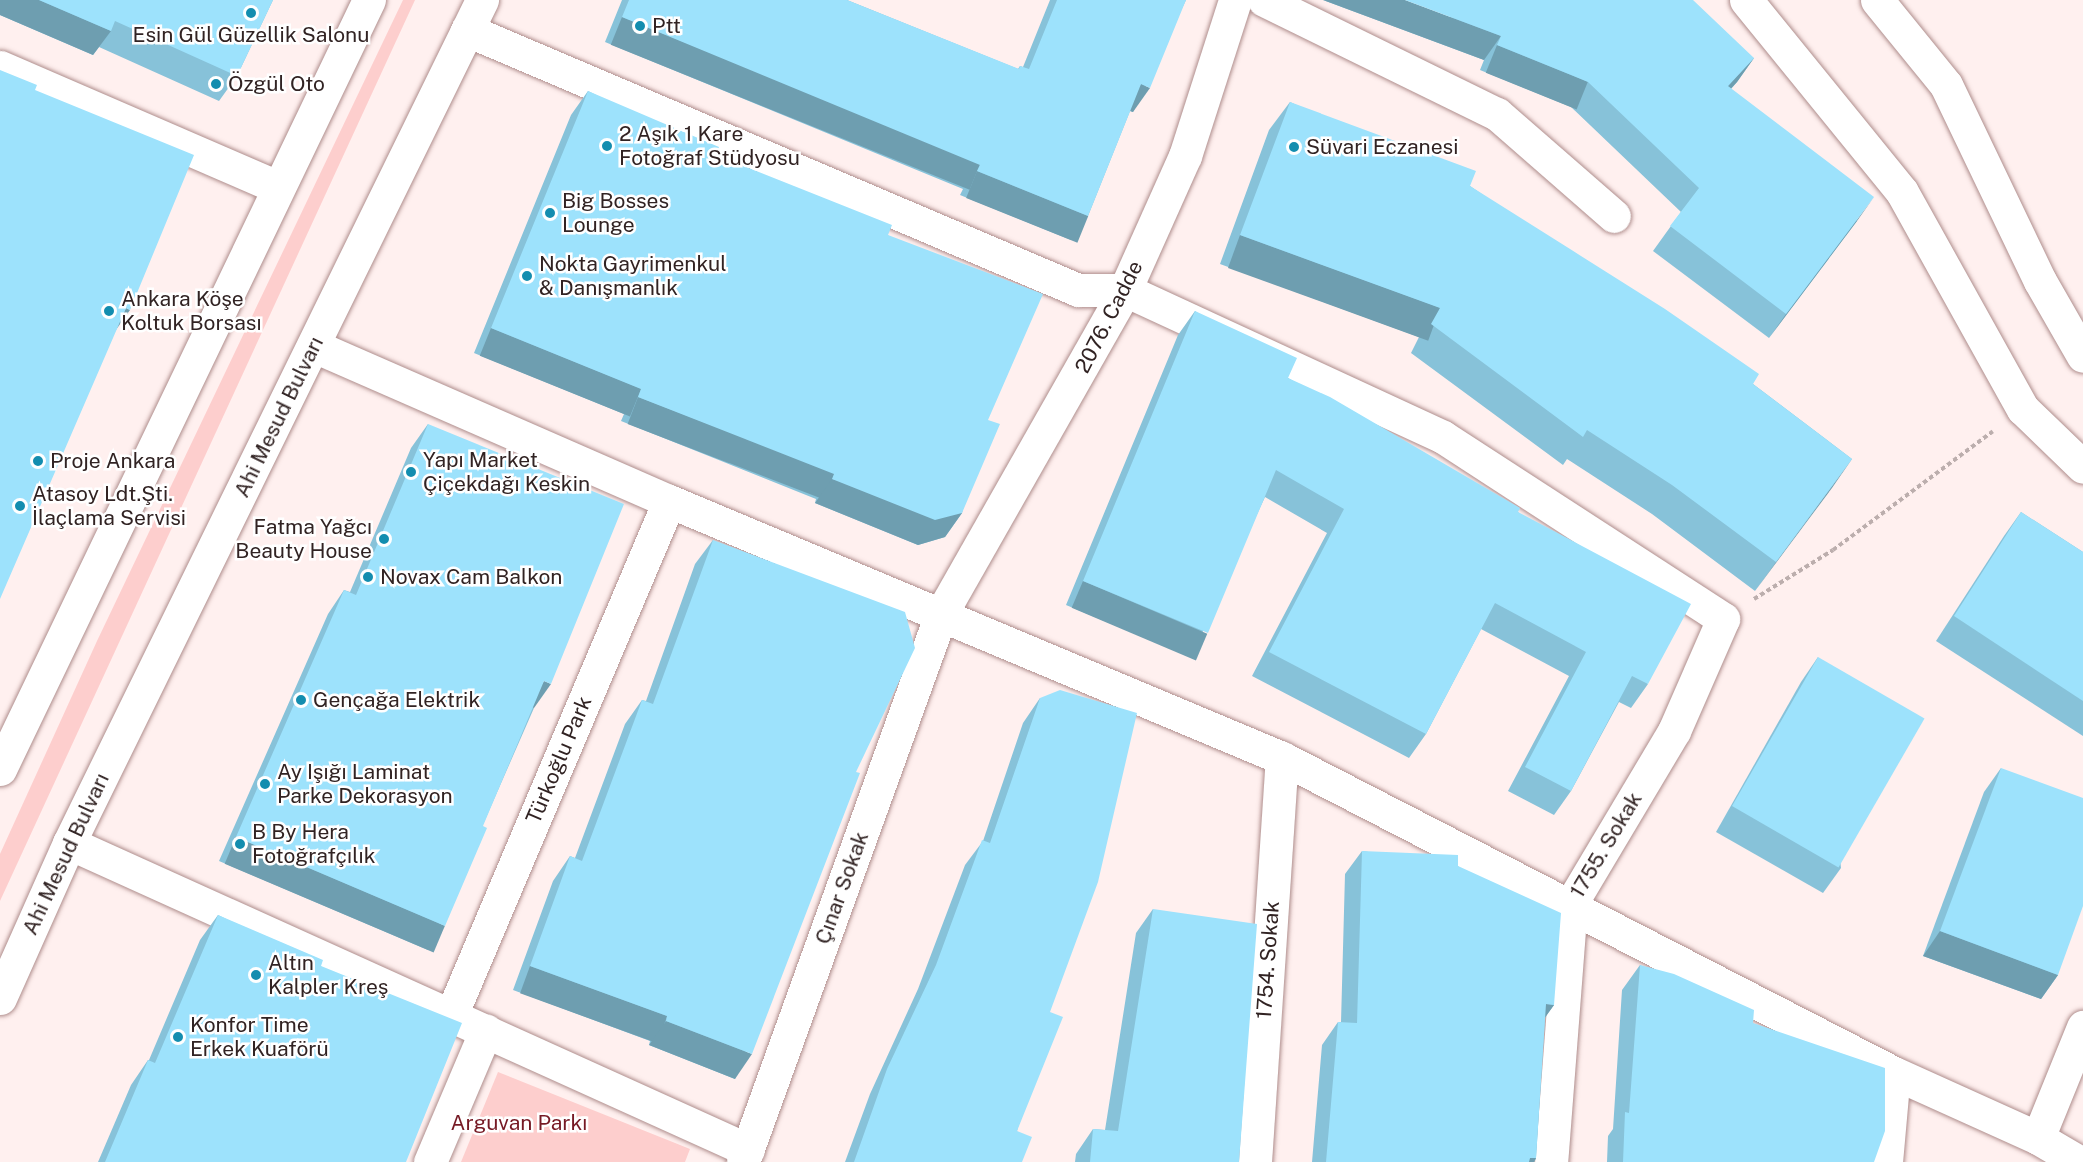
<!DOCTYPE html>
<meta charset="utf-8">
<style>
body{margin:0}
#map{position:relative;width:2083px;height:1162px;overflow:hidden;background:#fff0ef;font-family:"Public Sans",sans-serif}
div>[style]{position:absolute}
.green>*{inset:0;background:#fdcecd}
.path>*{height:4px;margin-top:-2px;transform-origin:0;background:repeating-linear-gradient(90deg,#bcaead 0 4.5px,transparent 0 7.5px)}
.roads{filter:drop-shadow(0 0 2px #af8d8c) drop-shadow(0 0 2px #af8d8c)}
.minor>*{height:33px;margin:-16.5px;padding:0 16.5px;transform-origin:16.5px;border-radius:16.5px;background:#fff}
.major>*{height:33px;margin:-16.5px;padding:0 16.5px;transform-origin:16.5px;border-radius:16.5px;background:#fff}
.wall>*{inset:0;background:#87c2d9}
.shaded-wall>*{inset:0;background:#6e9eb0;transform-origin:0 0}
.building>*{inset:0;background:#9de2fc;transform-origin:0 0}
.dots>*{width:16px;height:16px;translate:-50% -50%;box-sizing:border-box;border:3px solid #fff;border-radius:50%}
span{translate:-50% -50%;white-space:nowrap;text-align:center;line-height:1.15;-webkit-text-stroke:5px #fff;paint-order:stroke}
.poi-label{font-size:21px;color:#312323}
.left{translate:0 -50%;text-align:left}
.right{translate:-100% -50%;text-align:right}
.street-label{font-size:21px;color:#312323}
.park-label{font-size:21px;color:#761924}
</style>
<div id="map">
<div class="green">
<div style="clip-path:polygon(403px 0,415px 0,0 901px,0 854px,97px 641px)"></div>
<div style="clip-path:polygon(498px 1072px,690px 1149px,685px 1162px,461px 1162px)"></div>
</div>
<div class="path">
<div style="left:1754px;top:599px;width:93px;rotate:-31.8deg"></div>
<div style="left:1833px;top:550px;width:199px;rotate:-36.6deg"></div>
</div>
<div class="roads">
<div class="minor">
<div style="left:1264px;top:0;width:259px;rotate:26.1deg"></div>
<div style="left:1497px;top:114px;width:155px;rotate:41.1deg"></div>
<div style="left:1746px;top:0;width:247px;rotate:50.9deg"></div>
<div style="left:1902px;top:192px;width:248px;rotate:60.9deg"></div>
<div style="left:2023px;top:409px;width:83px;rotate:44deg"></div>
<div style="left:1877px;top:0;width:109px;rotate:50.9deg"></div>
<div style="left:1946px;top:85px;width:217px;rotate:64.4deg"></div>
<div style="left:2040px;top:281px;width:86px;rotate:60.2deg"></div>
<div style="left:467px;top:30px;width:664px;rotate:23.05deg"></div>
<div style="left:1078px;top:290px;width:47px"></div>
<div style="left:1125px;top:290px;width:350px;rotate:24.8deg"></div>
<div style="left:1443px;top:437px;width:334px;rotate:33deg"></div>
<div style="left:1723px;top:619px;width:122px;rotate:113.6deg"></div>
<div style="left:1674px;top:731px;width:201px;rotate:120.8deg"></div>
<div style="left:1571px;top:904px;width:259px;rotate:94.4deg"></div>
<div style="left:0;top:67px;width:302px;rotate:23.4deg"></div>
<div style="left:314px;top:346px;width:387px;rotate:23.6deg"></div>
<div style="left:669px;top:501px;width:665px;rotate:22.75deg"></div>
<div style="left:1282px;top:758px;width:688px;rotate:27.24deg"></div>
<div style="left:1894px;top:1073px;width:158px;rotate:24.3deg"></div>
<div style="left:2038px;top:1138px;width:48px;rotate:30.3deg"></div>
<div style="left:69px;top:843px;width:745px;rotate:24.33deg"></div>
<div style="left:450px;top:1018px;width:561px;rotate:-67.04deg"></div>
<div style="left:2038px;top:1138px;width:120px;rotate:-67.9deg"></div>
<div style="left:430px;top:1162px;width:143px;rotate:-67deg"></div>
<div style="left:743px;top:1162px;width:583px;rotate:-70.13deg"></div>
<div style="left:941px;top:614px;width:373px;rotate:-60.4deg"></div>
<div style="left:1125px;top:290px;width:147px;rotate:-65.9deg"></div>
<div style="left:1185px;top:156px;width:164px;rotate:-72.2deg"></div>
<div style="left:1255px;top:1162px;width:405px;rotate:-86.2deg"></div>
<div style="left:1886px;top:1162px;width:89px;rotate:-84.9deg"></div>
</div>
<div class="major">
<div style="left:0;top:769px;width:853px;rotate:-64.37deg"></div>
<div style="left:0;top:998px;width:170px;rotate:-66deg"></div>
<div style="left:69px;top:843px;width:939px;rotate:-63.9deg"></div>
</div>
</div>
<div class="wall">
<div style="clip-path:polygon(0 0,273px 0,237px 76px,219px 101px,99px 47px,93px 55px,0 15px)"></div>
<div style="clip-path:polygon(622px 0,847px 0,1018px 69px,1020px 66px,1023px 67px,1050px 0,1186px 0,1133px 112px,1130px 111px,1088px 216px,1071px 240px,960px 195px,963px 189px,605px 42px)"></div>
<div style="clip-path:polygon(1323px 0,1754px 58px,1737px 82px,1731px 89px,1857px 221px,1769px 338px,1653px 251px,1681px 212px,1571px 107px,1480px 70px,1484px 60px)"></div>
<div style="clip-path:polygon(588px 91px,716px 155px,888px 235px,988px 420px,962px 513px,945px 537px,918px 545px,815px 503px,816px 499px,621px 421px,624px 414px,474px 353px,571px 115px)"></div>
<div style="clip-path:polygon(1290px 102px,1470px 186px,1753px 384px,1852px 459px,1755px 591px,1652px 514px,1567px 459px,1563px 465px,1411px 353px,1419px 337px,1220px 264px,1269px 130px)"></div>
<div style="clip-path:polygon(1195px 311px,1288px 378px,1518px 512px,1648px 684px,1631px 708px,1619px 702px,1571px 791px,1554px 815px,1508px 791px,1569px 676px,1481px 629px,1426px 734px,1409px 758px,1252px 676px,1327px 533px,1265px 497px,1191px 657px,1066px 605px,1178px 335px)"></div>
<div style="clip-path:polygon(428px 424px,534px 708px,428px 950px,219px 861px,328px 614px,344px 590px,350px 592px,411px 448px)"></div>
<div style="clip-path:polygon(2021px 512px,2083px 552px,2083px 736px,1936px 641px,2004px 536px)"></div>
<div style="clip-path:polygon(713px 540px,856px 772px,735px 1079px,649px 1045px,650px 1041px,513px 990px,553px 881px,570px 856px,575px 858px,625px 724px,642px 700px,646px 701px,695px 564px)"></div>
<div style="clip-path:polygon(1818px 657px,1841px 868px,1823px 893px,1716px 832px,1801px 682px)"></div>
<div style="clip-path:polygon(1040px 698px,1050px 1012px,1017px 1131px,1022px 1162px,845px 1162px,870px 1094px,918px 989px,965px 865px,983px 841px,1023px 723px)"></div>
<div style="clip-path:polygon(2001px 768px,2058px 975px,2041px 999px,1923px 956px,1984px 792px)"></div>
<div style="clip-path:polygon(1362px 851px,1458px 866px,1554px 1005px,1545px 1017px,1536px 1158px,1534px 1162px,1312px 1162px,1322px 1045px,1338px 1022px,1341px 1022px,1345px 874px)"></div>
<div style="clip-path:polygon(1153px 909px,1239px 1162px,1075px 1162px,1076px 1154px,1093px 1129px,1105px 1130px,1136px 933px)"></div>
<div style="clip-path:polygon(218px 915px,321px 966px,406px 1162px,98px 1162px,131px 1085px,148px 1060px,149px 1060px,200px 940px)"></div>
<div style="clip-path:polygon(1640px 965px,1753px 1023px,1874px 1162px,1607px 1162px,1608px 1136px,1613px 1129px,1622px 990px)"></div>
</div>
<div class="shaded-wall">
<div style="clip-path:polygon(0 0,39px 0,111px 31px,93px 55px,0 15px)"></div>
<div style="clip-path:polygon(1323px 0,1405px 0,1501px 36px,1484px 60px)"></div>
<div style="left:622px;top:17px;width:387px;height:30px;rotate:22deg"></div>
<div style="left:1497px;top:45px;width:98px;height:30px;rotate:22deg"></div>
<div style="clip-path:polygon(1754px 58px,1737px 82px,1711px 110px,1728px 86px)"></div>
<div style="clip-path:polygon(1141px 84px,1150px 88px,1133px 112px,1124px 109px)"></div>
<div style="left:977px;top:171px;width:120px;height:29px;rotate:22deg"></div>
<div style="clip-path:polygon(1874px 197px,1857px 221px,1769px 338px,1786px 314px)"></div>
<div style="left:1240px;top:235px;width:213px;height:35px;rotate:20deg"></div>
<div style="clip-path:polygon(126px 308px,130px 310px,113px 334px)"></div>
<div style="left:491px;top:328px;width:162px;height:30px;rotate:22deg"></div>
<div style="left:638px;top:397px;width:211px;height:29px;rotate:21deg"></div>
<div style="clip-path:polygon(1852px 459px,1832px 488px,1755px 591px,1776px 562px)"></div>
<div style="clip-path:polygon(832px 479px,962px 513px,945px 537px,918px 545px,815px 503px)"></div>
<div style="left:1083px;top:581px;width:135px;height:29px;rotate:23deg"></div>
<div style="clip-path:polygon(544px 681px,551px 684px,534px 708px,528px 705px)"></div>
<div style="left:236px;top:837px;width:227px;height:29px;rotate:23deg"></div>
<div style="clip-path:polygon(1940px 931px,2058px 975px,2041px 999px,1923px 956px)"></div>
<div style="left:530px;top:966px;width:146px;height:29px;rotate:20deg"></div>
<div style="clip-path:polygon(1546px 1004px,1554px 1005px,1537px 1029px)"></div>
<div style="clip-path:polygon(666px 1021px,752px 1054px,735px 1079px,649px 1045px)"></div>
<div style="clip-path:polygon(1530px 1158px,1536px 1158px,1534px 1162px,1526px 1162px)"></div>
</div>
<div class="building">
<div style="clip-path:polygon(39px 0,273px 0,237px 76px,115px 21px,111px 31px)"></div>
<div style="clip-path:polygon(629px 0,847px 0,1019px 69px,1020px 66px,1029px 69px,1057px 0,1186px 0,1150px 88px,1141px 84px,1088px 216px,977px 171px,980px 165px,622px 17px)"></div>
<div style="clip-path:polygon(1405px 0,1693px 0,1754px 58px,1728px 86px,1874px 197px,1786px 314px,1670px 226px,1699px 188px,1588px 82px,1497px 45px,1501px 36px)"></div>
<div style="clip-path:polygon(0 70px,37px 85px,35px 90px,194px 155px,130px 310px,126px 308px,0 599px)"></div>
<div style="clip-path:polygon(588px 91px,719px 147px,716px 155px,892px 225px,888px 235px,1043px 294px,988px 420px,1000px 424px,962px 513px,935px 520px,832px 479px,834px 474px,638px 397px,641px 389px,491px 328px)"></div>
<div style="clip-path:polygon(1290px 102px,1476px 171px,1470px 186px,1665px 309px,1759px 374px,1753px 384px,1852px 459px,1776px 562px,1672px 485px,1587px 430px,1583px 437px,1431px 324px,1440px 308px,1240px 235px)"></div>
<div style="clip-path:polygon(1195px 311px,1297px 358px,1288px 378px,1330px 397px,1520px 508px,1518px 512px,1691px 604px,1648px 684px,1632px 676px,1571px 791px,1525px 767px,1586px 652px,1495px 603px,1426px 734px,1269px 652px,1344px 509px,1276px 470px,1208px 633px,1083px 581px)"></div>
<div style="clip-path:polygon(428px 424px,624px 504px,551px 684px,544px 681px,483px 826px,487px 828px,445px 926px,236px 837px,344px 590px,356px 595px)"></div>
<div style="clip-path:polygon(2021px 512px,2083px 552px,2083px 701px,1954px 616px)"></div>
<div style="clip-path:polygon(713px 540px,905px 612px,915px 648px,856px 772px,860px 773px,752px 1054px,666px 1021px,667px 1016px,530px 966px,570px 856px,582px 861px,642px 700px,653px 704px)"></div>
<div style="left:1818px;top:657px;width:123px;height:172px;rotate:30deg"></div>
<div style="clip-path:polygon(1060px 690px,1137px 713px,1098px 882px,1050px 1012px,1063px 1017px,1017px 1131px,1032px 1137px,1022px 1162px,854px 1162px,887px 1069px,936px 965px,982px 840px,990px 843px,1040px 698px)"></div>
<div style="clip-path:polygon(2001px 768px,2083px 798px,2083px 906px,2058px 975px,1940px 931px)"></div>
<div style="clip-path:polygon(1362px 851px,1458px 855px,1458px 866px,1561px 913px,1554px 1005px,1546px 1004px,1536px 1158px,1530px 1158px,1529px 1162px,1326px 1162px,1338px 1022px,1357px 1023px)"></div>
<div style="clip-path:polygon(1153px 909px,1257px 924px,1239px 1162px,1090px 1162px,1093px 1129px,1118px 1131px)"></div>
<div style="clip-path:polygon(218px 915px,323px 960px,321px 966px,462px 1023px,406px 1162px,105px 1162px,148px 1060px,155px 1063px)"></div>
<div style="clip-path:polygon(1640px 965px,1674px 974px,1754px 1010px,1753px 1023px,1885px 1068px,1885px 1131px,1874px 1162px,1623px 1162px,1625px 1112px,1629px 1113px)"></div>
</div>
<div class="dots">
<div style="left:251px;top:13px;background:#138daf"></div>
<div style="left:640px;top:26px;background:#138daf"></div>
<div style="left:216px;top:84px;background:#138daf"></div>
<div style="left:607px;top:146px;background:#138daf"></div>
<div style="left:1294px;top:147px;background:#138daf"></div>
<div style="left:550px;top:213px;background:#138daf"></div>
<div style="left:527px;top:276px;background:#138daf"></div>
<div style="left:109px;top:311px;background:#138daf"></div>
<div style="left:38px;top:461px;background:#138daf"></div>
<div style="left:411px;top:472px;background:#138daf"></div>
<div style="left:20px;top:506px;background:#138daf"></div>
<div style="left:384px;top:539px;background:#138daf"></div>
<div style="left:368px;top:577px;background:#138daf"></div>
<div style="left:301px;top:700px;background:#138daf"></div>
<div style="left:265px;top:784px;background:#138daf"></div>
<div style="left:240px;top:844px;background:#138daf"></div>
<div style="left:256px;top:975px;background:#138daf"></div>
<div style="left:178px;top:1037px;background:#138daf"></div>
</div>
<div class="poi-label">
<span class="left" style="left:652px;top:26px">Ptt</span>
<span style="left:251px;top:35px">Esin Gül Güzellik Salonu</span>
<span class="left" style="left:228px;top:84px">Özgül Oto</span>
<span class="left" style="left:619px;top:146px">2 Aşık 1 Kare<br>Fotoğraf Stüdyosu</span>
<span class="left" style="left:1306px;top:147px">Süvari Eczanesi</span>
<span class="left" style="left:562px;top:213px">Big Bosses<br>Lounge</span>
<span class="left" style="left:539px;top:276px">Nokta Gayrimenkul<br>&amp; Danışmanlık</span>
<span class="left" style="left:121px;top:311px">Ankara Köşe<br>Koltuk Borsası</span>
<span class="left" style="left:423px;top:472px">Yapı Market<br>Çiçekdağı Keskin</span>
<span class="left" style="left:50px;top:461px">Proje Ankara</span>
<span class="left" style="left:32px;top:506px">Atasoy Ldt.Şti.<br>İlaçlama Servisi</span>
<span class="right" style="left:372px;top:539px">Fatma Yağcı<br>Beauty House</span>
<span class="left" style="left:380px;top:577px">Novax Cam Balkon</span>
<span class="left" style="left:313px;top:700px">Gençağa Elektrik</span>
<span class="left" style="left:277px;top:784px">Ay Işığı Laminat<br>Parke Dekorasyon</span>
<span class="left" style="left:252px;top:844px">B By Hera<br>Fotoğrafçılık</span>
<span class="left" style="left:268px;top:975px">Altın<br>Kalpler Kreş</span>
<span class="left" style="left:190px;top:1037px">Konfor Time<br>Erkek Kuaförü</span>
</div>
<div class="street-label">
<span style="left:1109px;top:317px;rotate:-63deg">2076. Cadde</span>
<span style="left:279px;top:417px;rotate:-64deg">Ahi Mesud Bulvarı</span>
<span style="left:559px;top:760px;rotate:-67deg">Türkoğlu Park</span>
<span style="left:1606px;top:845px;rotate:-59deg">1755. Sokak</span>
<span style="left:66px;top:854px;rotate:-65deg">Ahi Mesud Bulvarı</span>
<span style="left:842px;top:888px;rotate:-70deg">Çınar Sokak</span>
<span style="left:1268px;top:960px;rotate:-86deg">1754. Sokak</span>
</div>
<div class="park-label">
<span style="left:519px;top:1123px">Arguvan Parkı</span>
</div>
</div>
